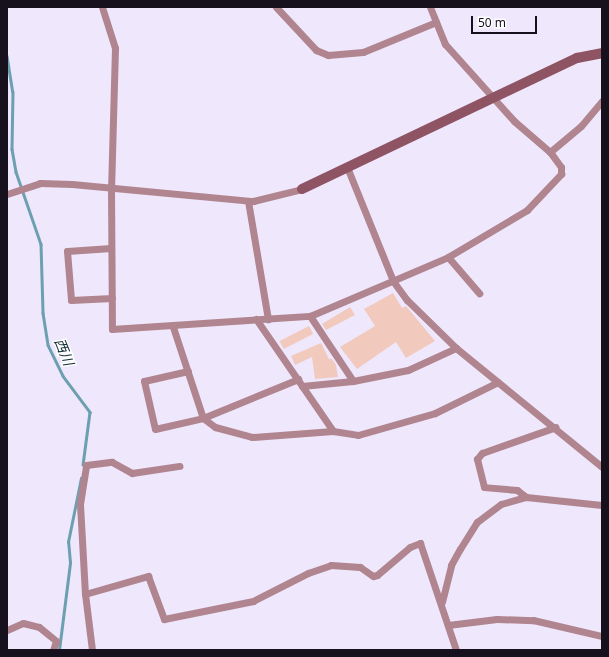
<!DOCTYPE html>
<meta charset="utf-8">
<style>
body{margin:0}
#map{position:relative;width:609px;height:657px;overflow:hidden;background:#efe7fc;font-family:"Noto Sans","Noto Sans JP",sans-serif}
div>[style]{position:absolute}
.stream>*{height:2.5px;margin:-1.25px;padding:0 1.25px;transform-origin:1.25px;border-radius:1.25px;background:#6ca0b0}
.building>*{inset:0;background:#f2c9bd;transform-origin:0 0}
.street>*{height:7px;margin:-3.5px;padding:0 3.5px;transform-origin:3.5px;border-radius:3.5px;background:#b0858f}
.secondary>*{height:10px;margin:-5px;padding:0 5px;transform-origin:5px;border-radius:5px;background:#8f5463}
span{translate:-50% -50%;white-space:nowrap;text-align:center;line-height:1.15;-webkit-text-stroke:3px #fff;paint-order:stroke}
.water-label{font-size:14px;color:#122d35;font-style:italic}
.frame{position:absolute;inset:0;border:8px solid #16111d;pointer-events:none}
.scale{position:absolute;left:471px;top:16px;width:66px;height:18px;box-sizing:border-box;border:2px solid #16111d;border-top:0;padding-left:5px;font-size:12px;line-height:14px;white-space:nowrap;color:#16111d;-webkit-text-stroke:3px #fff;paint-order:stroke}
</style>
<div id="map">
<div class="stream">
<div style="left:7px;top:56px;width:36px;rotate:81deg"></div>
<div style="left:13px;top:92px;width:57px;rotate:91deg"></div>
<div style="left:12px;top:149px;width:23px;rotate:80deg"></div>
<div style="left:16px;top:172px;width:76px;rotate:70.9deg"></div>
<div style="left:41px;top:244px;width:69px;rotate:88.3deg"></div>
<div style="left:43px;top:313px;width:32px;rotate:81deg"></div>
<div style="left:48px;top:345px;width:34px;rotate:64deg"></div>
<div style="left:63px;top:376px;width:45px;rotate:53.1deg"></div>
<div style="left:90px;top:412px;width:53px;rotate:97.5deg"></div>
<div style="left:59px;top:650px;width:88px;rotate:-82.8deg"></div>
<div style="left:70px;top:563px;width:21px;rotate:-95deg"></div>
<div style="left:68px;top:542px;width:65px;rotate:-78.5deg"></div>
</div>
<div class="building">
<div style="clip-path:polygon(393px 293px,402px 308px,406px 306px,435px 341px,406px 358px,396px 342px,357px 369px,340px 347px,375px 326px,364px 309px)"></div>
<div style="clip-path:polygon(350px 307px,355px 315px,326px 330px,322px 324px)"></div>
<div style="left:309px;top:326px;width:9px;height:33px;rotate:63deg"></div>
<div style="clip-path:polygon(321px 343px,329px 359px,332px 359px,336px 365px,338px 377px,315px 379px,312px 357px,295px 365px,291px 356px)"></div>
</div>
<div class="street">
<div style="left:102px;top:7px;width:43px;rotate:72.4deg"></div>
<div style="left:115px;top:48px;width:141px;rotate:91.6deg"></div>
<div style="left:111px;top:189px;width:140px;rotate:89.6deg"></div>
<div style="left:112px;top:329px;width:198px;rotate:-3.8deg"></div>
<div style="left:310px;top:316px;width:150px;rotate:-23.1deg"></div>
<div style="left:448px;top:257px;width:92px;rotate:-30.7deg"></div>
<div style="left:527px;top:210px;width:50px;rotate:-46.6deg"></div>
<div style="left:561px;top:174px;width:7px;rotate:-90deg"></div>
<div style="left:561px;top:167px;width:19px;rotate:-126deg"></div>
<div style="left:276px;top:7px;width:59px;rotate:47.1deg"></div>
<div style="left:316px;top:50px;width:13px;rotate:23deg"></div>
<div style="left:328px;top:55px;width:35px;rotate:-5deg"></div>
<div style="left:363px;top:52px;width:79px;rotate:-22.3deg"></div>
<div style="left:430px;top:7px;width:40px;rotate:68deg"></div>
<div style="left:445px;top:44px;width:103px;rotate:48.1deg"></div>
<div style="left:514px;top:121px;width:48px;rotate:40.7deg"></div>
<div style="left:550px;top:152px;width:40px;rotate:-40deg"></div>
<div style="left:581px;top:126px;width:33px;rotate:-50deg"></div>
<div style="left:347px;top:167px;width:123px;rotate:68deg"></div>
<div style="left:393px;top:281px;width:24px;rotate:54deg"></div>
<div style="left:407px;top:300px;width:69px;rotate:44.4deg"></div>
<div style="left:456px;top:348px;width:188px;rotate:39.2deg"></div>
<div style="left:7px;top:194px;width:35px;rotate:-18deg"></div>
<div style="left:40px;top:183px;width:32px;rotate:2deg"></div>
<div style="left:72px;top:184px;width:182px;rotate:5.4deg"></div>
<div style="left:253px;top:201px;width:50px;rotate:-13.8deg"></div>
<div style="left:248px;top:201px;width:120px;rotate:80.4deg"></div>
<div style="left:111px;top:248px;width:44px;rotate:176.1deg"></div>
<div style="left:67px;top:251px;width:49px;rotate:85.3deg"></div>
<div style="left:71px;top:300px;width:41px;rotate:-2.8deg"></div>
<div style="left:448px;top:257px;width:48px;rotate:49.3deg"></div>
<div style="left:310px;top:316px;width:78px;rotate:56.5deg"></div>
<div style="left:256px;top:319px;width:136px;rotate:55.5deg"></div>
<div style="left:173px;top:327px;width:96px;rotate:71.8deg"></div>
<div style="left:203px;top:418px;width:15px;rotate:37deg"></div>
<div style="left:215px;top:427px;width:38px;rotate:15deg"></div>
<div style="left:252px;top:437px;width:81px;rotate:-4.2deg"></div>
<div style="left:333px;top:431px;width:25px;rotate:9deg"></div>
<div style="left:358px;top:435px;width:80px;rotate:-15.9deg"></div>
<div style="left:435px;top:413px;width:70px;rotate:-26.2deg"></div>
<div style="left:188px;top:371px;width:45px;rotate:167.2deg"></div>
<div style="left:144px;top:381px;width:49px;rotate:77.1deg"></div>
<div style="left:155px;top:429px;width:49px;rotate:-12.9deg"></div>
<div style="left:203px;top:418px;width:103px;rotate:-22.3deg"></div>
<div style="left:302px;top:386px;width:51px;rotate:-5.6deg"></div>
<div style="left:353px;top:381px;width:56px;rotate:-11.3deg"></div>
<div style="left:408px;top:370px;width:53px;rotate:-24.6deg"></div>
<div style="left:526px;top:497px;width:11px;rotate:-142deg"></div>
<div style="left:517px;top:490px;width:33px;rotate:-175deg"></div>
<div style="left:484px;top:487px;width:29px;rotate:-104deg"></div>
<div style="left:477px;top:459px;width:8px;rotate:-50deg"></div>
<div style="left:482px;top:453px;width:78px;rotate:-19.4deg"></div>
<div style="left:85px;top:594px;width:66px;rotate:-15.9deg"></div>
<div style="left:148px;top:576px;width:46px;rotate:69.6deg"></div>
<div style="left:164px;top:619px;width:91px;rotate:-11.4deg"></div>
<div style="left:253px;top:601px;width:62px;rotate:-27deg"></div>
<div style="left:308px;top:573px;width:24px;rotate:-19deg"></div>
<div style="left:331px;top:565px;width:29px;rotate:4deg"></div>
<div style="left:360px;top:567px;width:16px;rotate:35deg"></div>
<div style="left:373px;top:576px;width:4px;rotate:-14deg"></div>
<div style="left:377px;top:575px;width:43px;rotate:-40.3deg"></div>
<div style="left:410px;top:547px;width:11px;rotate:-22deg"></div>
<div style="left:420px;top:543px;width:113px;rotate:71.4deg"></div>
<div style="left:442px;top:602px;width:38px;rotate:-76deg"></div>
<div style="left:451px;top:565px;width:18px;rotate:-61deg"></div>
<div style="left:460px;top:549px;width:32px;rotate:-58deg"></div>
<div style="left:477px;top:522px;width:30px;rotate:-37deg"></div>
<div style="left:501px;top:504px;width:26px;rotate:-16deg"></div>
<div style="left:526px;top:497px;width:76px;rotate:6deg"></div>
<div style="left:448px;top:625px;width:49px;rotate:-7deg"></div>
<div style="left:497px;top:619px;width:36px;rotate:2deg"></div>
<div style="left:533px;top:620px;width:71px;rotate:13.1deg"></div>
<div style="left:7px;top:630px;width:17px;rotate:-24deg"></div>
<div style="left:23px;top:623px;width:16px;rotate:14deg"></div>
<div style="left:39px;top:627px;width:22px;rotate:39deg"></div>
<div style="left:56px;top:641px;width:9px;rotate:108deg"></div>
<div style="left:92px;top:650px;width:56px;rotate:-97.1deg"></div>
<div style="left:85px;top:594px;width:90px;rotate:-93.2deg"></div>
<div style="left:80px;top:504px;width:39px;rotate:-81deg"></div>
<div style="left:86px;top:465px;width:26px;rotate:-7deg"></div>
<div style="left:112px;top:462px;width:23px;rotate:29deg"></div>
<div style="left:132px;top:473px;width:48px;rotate:-8.5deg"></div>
</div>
<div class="secondary">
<div style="left:302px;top:189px;width:305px;rotate:-25.5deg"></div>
<div style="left:577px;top:58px;width:25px;rotate:-11deg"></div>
</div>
<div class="water-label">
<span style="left:64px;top:352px;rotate:68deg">西川</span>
</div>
<div class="frame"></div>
<div class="scale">50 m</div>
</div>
